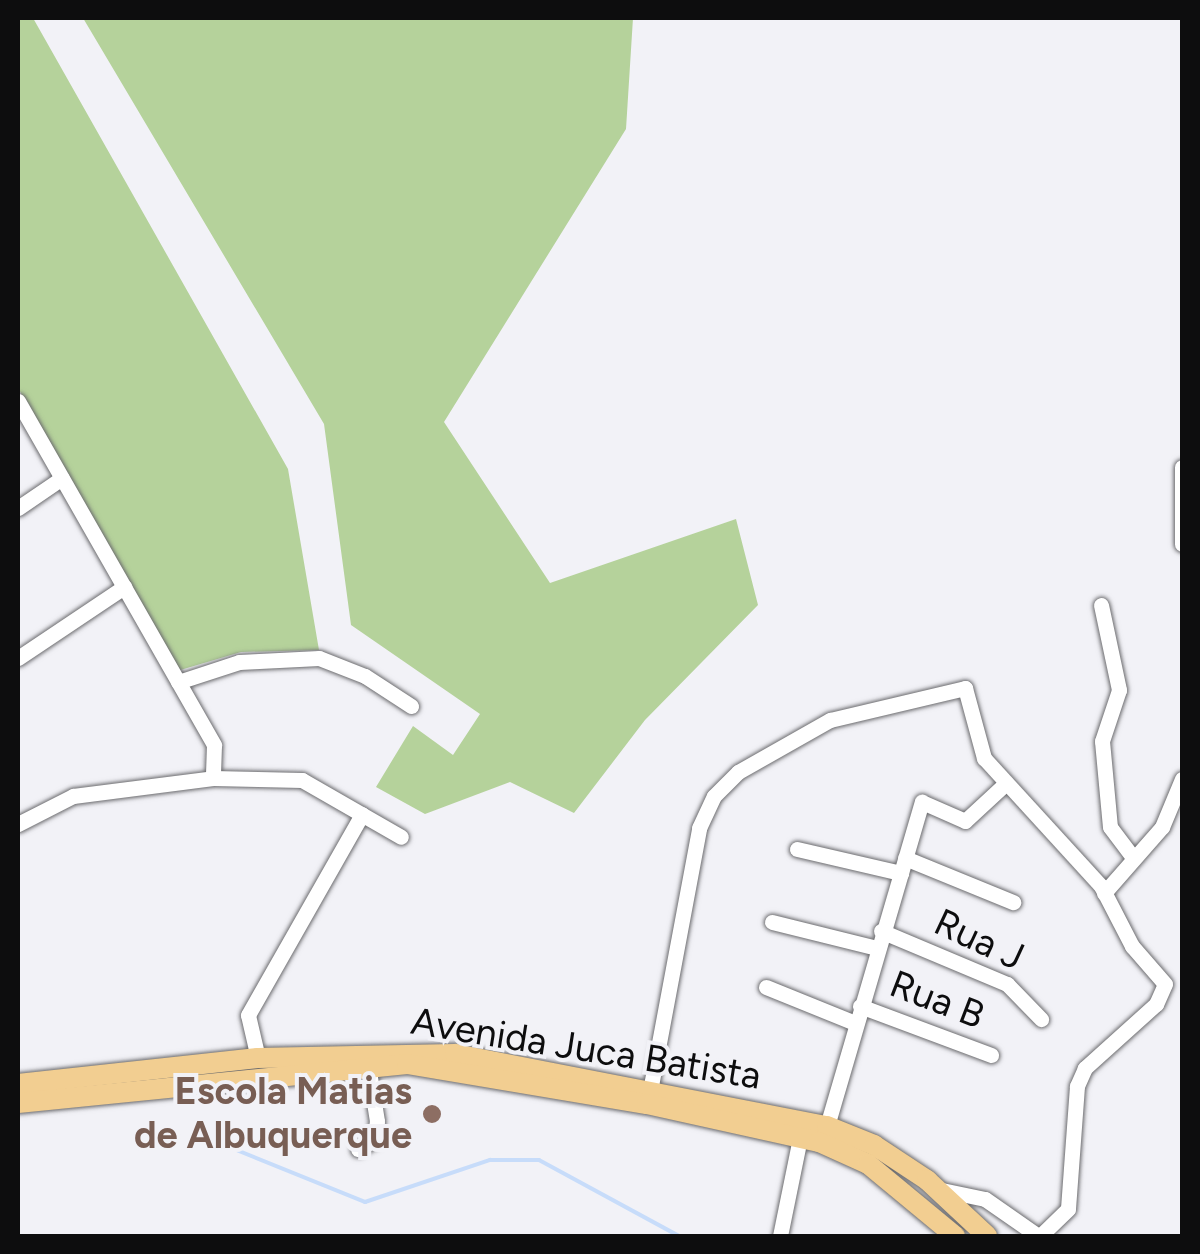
<!DOCTYPE html>
<style>
body{margin:0}
#map{position:relative;width:1200px;height:1254px;overflow:hidden;background:#f2f2f7;font-family:Figtree,sans-serif}
div>[style]{position:absolute}
.green>*{inset:0;background:#b5d29b}
.stream>*{height:4px;margin:-2px;padding:0 2px;transform-origin:2px;border-radius:2px;background:#c7dcfa}
.roads{filter:drop-shadow(0 0 2px #6b6b6e) drop-shadow(0 0 2px #6b6b6e)}
.minor>*{height:15px;margin:-7.5px;padding:0 7.5px;transform-origin:7.5px;border-radius:7.5px;background:#fff}
.major>*{height:20px;margin:-10px;padding:0 10px;transform-origin:10px;border-radius:10px;background:#f2ce91}
.dots>*{width:28px;height:28px;translate:-50% -50%;box-sizing:border-box;border:5px solid #f2f2f7;border-radius:50%}
span{translate:-50% -50%;white-space:nowrap;text-align:center;line-height:1.15;-webkit-text-stroke:8px #f2f2f7;paint-order:stroke}
.street-label{font-size:38px;color:#0d0d0e}
.education-label{font-size:38px;color:#785e54;font-weight:700}
.right{translate:-100% -50%;text-align:right}
.frame{position:absolute;inset:0;border:20px solid #0d0d0e;pointer-events:none}
</style>
<div id="map">
<div class="green">
<div style="clip-path:polygon(18px 18px,33px 18px,288px 469px,319px 650px,241px 652px,177px 671px,18px 388px)"></div>
<div style="clip-path:polygon(83px 18px,633px 18px,626px 129px,444px 422px,550px 583px,736px 519px,758px 605px,645px 720px,574px 813px,510px 782px,425px 814px,376px 787px,413px 726px,453px 755px,480px 714px,351px 625px,324px 424px)"></div>
</div>
<div class="stream">
<div style="left:192px;top:1132px;width:187px;rotate:22deg"></div>
<div style="left:365px;top:1202px;width:132px;rotate:-18.6deg"></div>
<div style="left:490px;top:1160px;width:49px"></div>
<div style="left:539px;top:1160px;width:159px;rotate:28.5deg"></div>
</div>
<div class="roads">
<div class="minor">
<div style="left:18px;top:401px;width:396px;rotate:60.3deg"></div>
<div style="left:214px;top:745px;width:33px;rotate:92deg"></div>
<div style="left:1182px;top:467px;width:77px;rotate:90deg"></div>
<div style="left:18px;top:508px;width:53px;rotate:-34.3deg"></div>
<div style="left:1101px;top:605px;width:87px;rotate:78deg"></div>
<div style="left:1119px;top:690px;width:54px;rotate:108.4deg"></div>
<div style="left:1102px;top:741px;width:86px;rotate:84.7deg"></div>
<div style="left:1110px;top:827px;width:38px;rotate:53deg"></div>
<div style="left:18px;top:658px;width:128px;rotate:-33.8deg"></div>
<div style="left:178px;top:682px;width:64px;rotate:-18.2deg"></div>
<div style="left:239px;top:662px;width:80px;rotate:-2.9deg"></div>
<div style="left:319px;top:658px;width:49px;rotate:21.4deg"></div>
<div style="left:365px;top:676px;width:55px;rotate:33.1deg"></div>
<div style="left:18px;top:824px;width:62px;rotate:-27deg"></div>
<div style="left:73px;top:796px;width:141px;rotate:-7.3deg"></div>
<div style="left:213px;top:778px;width:89px;rotate:1.3deg"></div>
<div style="left:302px;top:780px;width:114px;rotate:29.9deg"></div>
<div style="left:797px;top:849px;width:107px;rotate:13deg"></div>
<div style="left:905px;top:858px;width:117px;rotate:22.2deg"></div>
<div style="left:1104px;top:893px;width:88px;rotate:-48.7deg"></div>
<div style="left:1162px;top:827px;width:52px;rotate:-67.4deg"></div>
<div style="left:772px;top:922px;width:108px;rotate:13.9deg"></div>
<div style="left:881px;top:931px;width:137px;rotate:22.8deg"></div>
<div style="left:1007px;top:984px;width:49px;rotate:45.8deg"></div>
<div style="left:766px;top:987px;width:96px;rotate:22deg"></div>
<div style="left:860px;top:1006px;width:140px;rotate:20.5deg"></div>
<div style="left:258px;top:1058px;width:44px;rotate:-103.1deg"></div>
<div style="left:248px;top:1015px;width:231px;rotate:-60.4deg"></div>
<div style="left:650px;top:1091px;width:268px;rotate:-79.4deg"></div>
<div style="left:699px;top:828px;width:35px;rotate:-65deg"></div>
<div style="left:714px;top:796px;width:34px;rotate:-45deg"></div>
<div style="left:738px;top:772px;width:106px;rotate:-29.5deg"></div>
<div style="left:830px;top:720px;width:139px;rotate:-13.3deg"></div>
<div style="left:965px;top:688px;width:73px;rotate:74.8deg"></div>
<div style="left:984px;top:758px;width:173px;rotate:47.6deg"></div>
<div style="left:1101px;top:886px;width:68px;rotate:62.7deg"></div>
<div style="left:1132px;top:946px;width:50px;rotate:49deg"></div>
<div style="left:1165px;top:984px;width:22px;rotate:114deg"></div>
<div style="left:1156px;top:1004px;width:96px;rotate:138deg"></div>
<div style="left:1085px;top:1068px;width:20px;rotate:114deg"></div>
<div style="left:1077px;top:1086px;width:123px;rotate:94.2deg"></div>
<div style="left:1068px;top:1209px;width:39px;rotate:136deg"></div>
<div style="left:827px;top:1126px;width:338px;rotate:-73.7deg"></div>
<div style="left:922px;top:802px;width:47px;rotate:23.8deg"></div>
<div style="left:965px;top:821px;width:56px;rotate:-42.8deg"></div>
<div style="left:358px;top:1149px;width:18px;rotate:-29deg"></div>
<div style="left:374px;top:1140px;width:19px;rotate:-81deg"></div>
<div style="left:377px;top:1121px;width:57px;rotate:-99.1deg"></div>
<div style="left:937px;top:1189px;width:49px;rotate:11.8deg"></div>
<div style="left:985px;top:1199px;width:65px;rotate:34.9deg"></div>
<div style="left:780px;top:1236px;width:100px;rotate:-78.5deg"></div>
</div>
<div class="major">
<div style="left:18px;top:1084px;width:241px;rotate:-6.2deg"></div>
<div style="left:258px;top:1058px;width:197px;rotate:-1.2deg"></div>
<div style="left:455px;top:1054px;width:379px;rotate:11deg"></div>
<div style="left:827px;top:1126px;width:51px;rotate:22deg"></div>
<div style="left:874px;top:1145px;width:64px;rotate:33.4deg"></div>
<div style="left:927px;top:1180px;width:82px;rotate:43deg"></div>
<div style="left:18px;top:1103px;width:391px;rotate:-5.7deg"></div>
<div style="left:407px;top:1064px;width:243px;rotate:9.5deg"></div>
<div style="left:647px;top:1104px;width:176px;rotate:12.5deg"></div>
<div style="left:819px;top:1142px;width:54px;rotate:24.2deg"></div>
<div style="left:868px;top:1164px;width:113px;rotate:39.6deg"></div>
</div>
</div>
<div class="dots">
<div style="left:432px;top:1114px;background:#8d6e63"></div>
</div>
<div class="street-label">
<span style="left:979px;top:940px;rotate:25deg">Rua J</span>
<span style="left:937px;top:1000px;rotate:21deg">Rua B</span>
<span style="left:586px;top:1049px;rotate:9deg">Avenida Juca Batista</span>
</div>
<div class="education-label">
<span class="right" style="left:412px;top:1114px">Escola Matias<br>de Albuquerque</span>
</div>
<div class="frame"></div>
</div>
